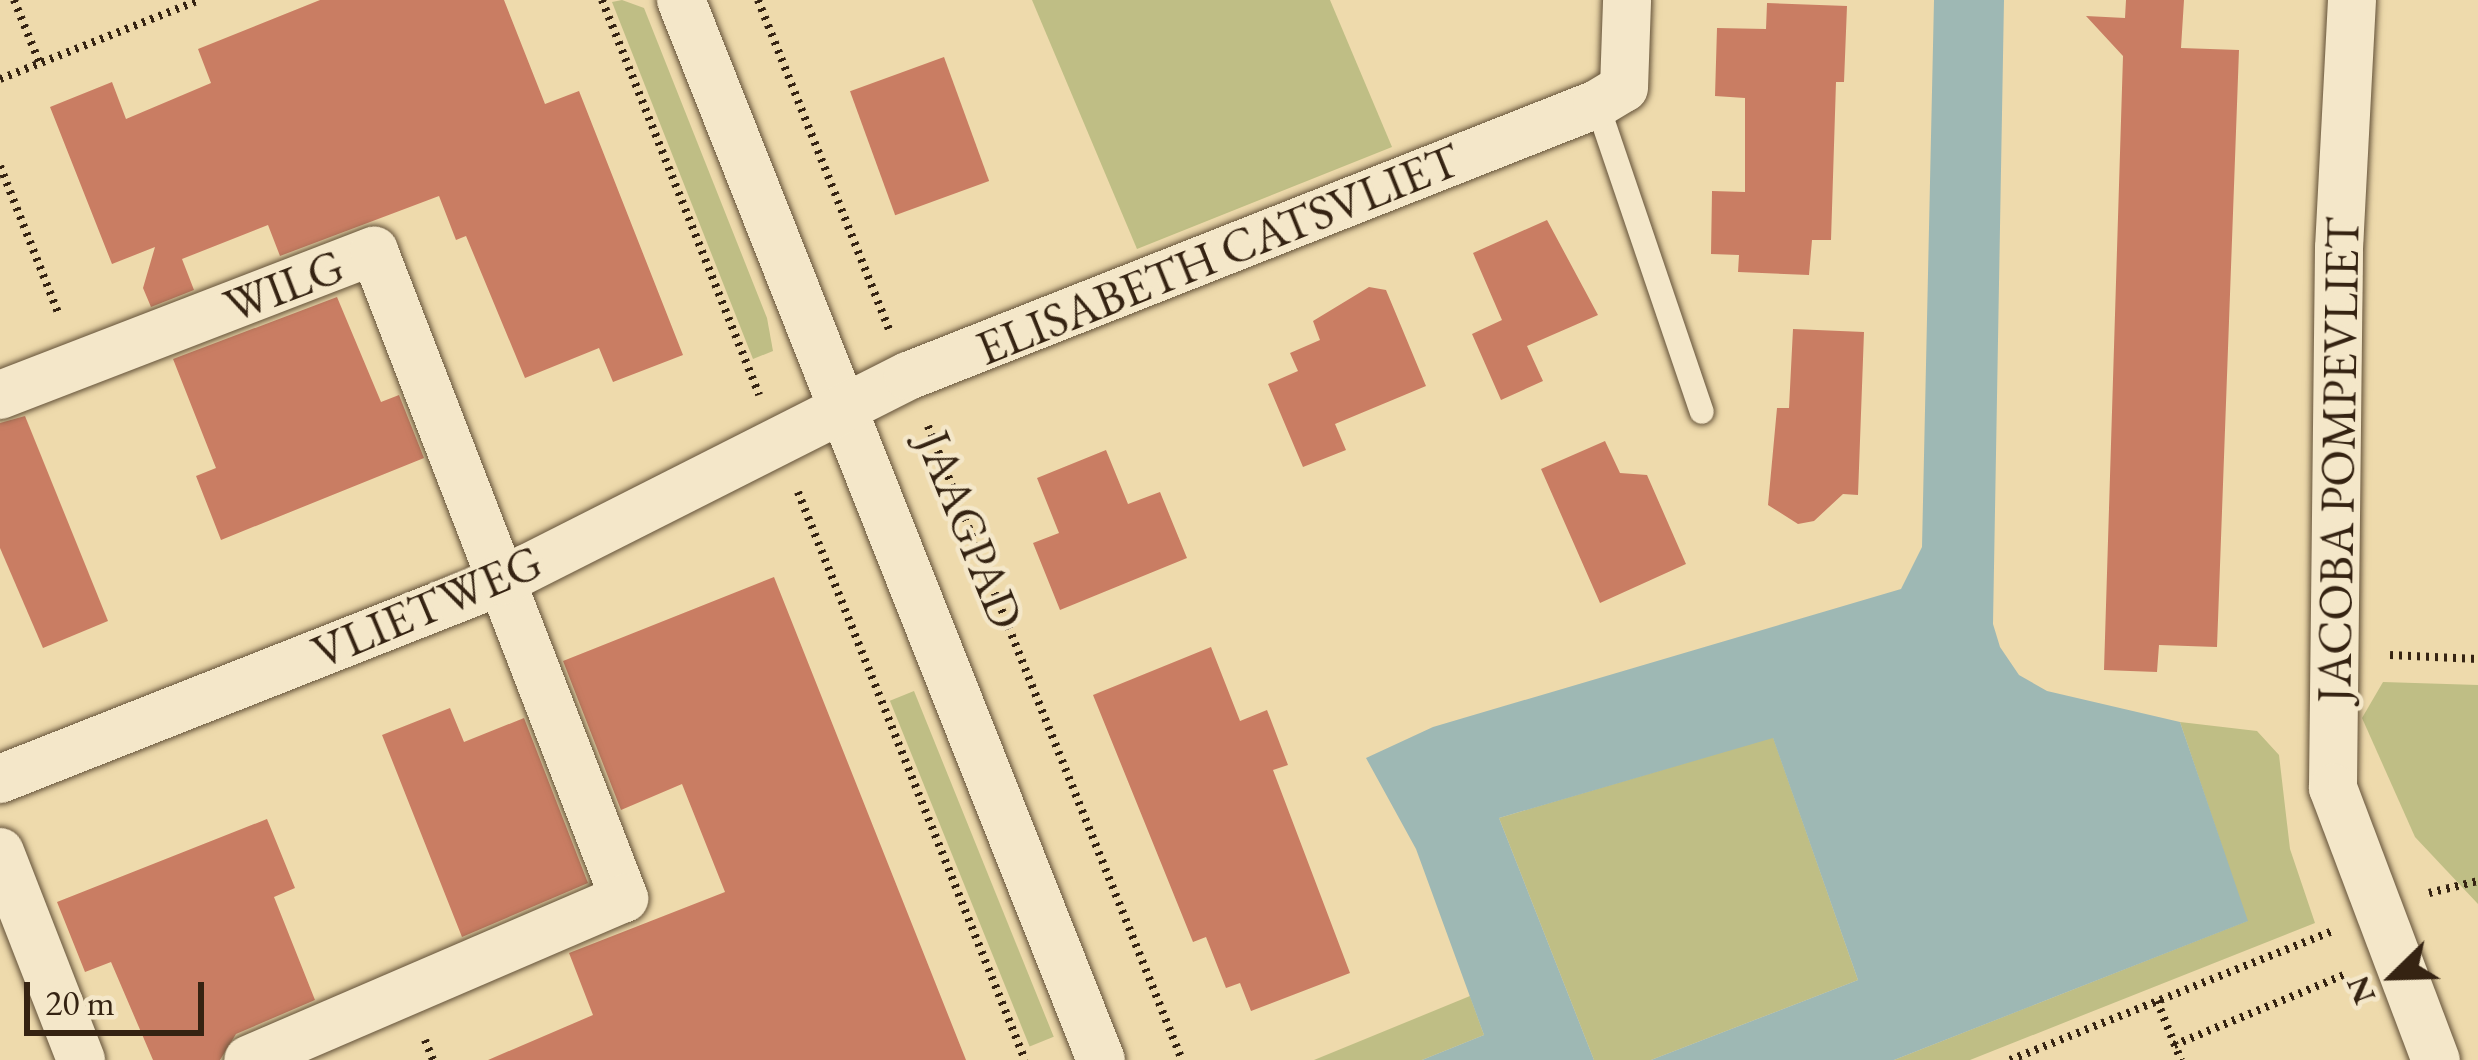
<!DOCTYPE html>
<style>
body{margin:0}
#map{position:relative;width:2478px;height:1060px;overflow:hidden;background:#eedaac;font-family:"EB Garamond",serif}
div>[style]{position:absolute}
.green>*{inset:0;background:#bfbe85;transform-origin:0 0}
.water>*{inset:0;background:#9eb8b4}
.building>*{inset:0;background:#c97d63;transform-origin:0 0}
.path>*{height:8px;margin-top:-4px;transform-origin:0;background:repeating-linear-gradient(90deg,#352312 0 3px,transparent 0 9px)}
.roads{filter:drop-shadow(0 0 3px #635138) drop-shadow(0 0 3px #635138)}
.lane>*{height:24px;margin:-12px;padding:0 12px;transform-origin:12px;border-radius:12px;background:#f4e7c9}
.street>*{height:48px;margin:-24px;padding:0 24px;transform-origin:24px;border-radius:24px;background:#f4e7c9}
span{translate:-50% -50%;white-space:nowrap;text-align:center;line-height:1.15;-webkit-text-stroke:9px #f4e7c9;paint-order:stroke}
.street-label{font-size:48px;color:#352312}
.north{position:absolute;left:2334px;top:916px;width:120px;height:120px;-webkit-text-stroke:9px #f4e7c9;paint-order:stroke;rotate:247deg;font-size:33px;font-weight:700;line-height:48px;text-align:center;color:#352312}
.north::after{content:'';display:block;margin:auto;width:42px;height:54px;background:#352312;clip-path:polygon(50% 0,100% 100%,50% 72%,0 100%)}
.scale{position:absolute;left:24px;top:982px;width:180px;height:54px;box-sizing:border-box;border:6px solid #352312;border-top:0;padding-left:15px;font-size:36px;line-height:42px;white-space:nowrap;color:#352312;-webkit-text-stroke:9px #f4e7c9;paint-order:stroke}
</style>
<div id="map">
<div class="green">
<div style="clip-path:polygon(622px 0,644px 8px,767px 318px,773px 351px,753px 359px,612px 2px)"></div>
<div style="clip-path:polygon(1032px 0,1330px 0,1392px 147px,1137px 249px)"></div>
<div style="clip-path:polygon(2383px 682px,2478px 685px,2478px 904px,2415px 837px,2362px 718px)"></div>
<div style="left:914px;top:691px;width:373px;height:26px;rotate:68deg"></div>
<div style="clip-path:polygon(2180px 722px,2257px 731px,2279px 755px,2290px 849px,2315px 923px,1970px 1060px,1894px 1060px,2247px 921px)"></div>
<div style="clip-path:polygon(1773px 737px,1858px 980px,1651px 1060px,1594px 1060px,1499px 818px)"></div>
<div style="clip-path:polygon(1470px 996px,1484px 1035px,1422px 1060px,1314px 1060px)"></div>
</div>
<div class="water">
<div style="clip-path:polygon(1934px 0,2004px 0,1993px 624px,2000px 647px,2019px 675px,2047px 691px,2180px 722px,2248px 921px,1894px 1060px,1651px 1060px,1858px 980px,1773px 738px,1499px 818px,1594px 1060px,1422px 1060px,1484px 1035px,1416px 849px,1366px 758px,1433px 727px,1901px 589px,1922px 547px)"></div>
</div>
<div class="building">
<div style="clip-path:polygon(320px 0,504px 0,545px 104px,579px 91px,683px 355px,613px 382px,599px 348px,525px 378px,466px 236px,456px 240px,439px 196px,280px 256px,268px 225px,182px 259px,194px 290px,151px 307px,143px 288px,155px 247px,112px 264px,50px 107px,112px 82px,126px 119px,211px 83px,198px 49px)"></div>
<div style="clip-path:polygon(2126px 0,2184px 0,2181px 48px,2239px 50px,2217px 647px,2159px 645px,2157px 672px,2104px 670px,2123px 56px,2086px 16px,2125px 18px)"></div>
<div style="clip-path:polygon(1767px 3px,1847px 6px,1844px 82px,1836px 82px,1831px 240px,1812px 240px,1809px 275px,1738px 272px,1739px 255px,1711px 254px,1712px 191px,1745px 192px,1745px 98px,1715px 96px,1717px 28px,1766px 29px)"></div>
<div style="left:944px;top:57px;width:132px;height:100px;rotate:70deg"></div>
<div style="clip-path:polygon(1547px 220px,1598px 315px,1527px 346px,1543px 381px,1501px 400px,1472px 334px,1502px 320px,1473px 253px)"></div>
<div style="clip-path:polygon(1369px 287px,1386px 290px,1426px 386px,1335px 424px,1346px 450px,1303px 467px,1268px 384px,1298px 371px,1290px 353px,1320px 340px,1313px 321px)"></div>
<div style="clip-path:polygon(337px 297px,381px 402px,399px 395px,424px 458px,221px 540px,196px 476px,216px 468px,173px 359px)"></div>
<div style="clip-path:polygon(1793px 329px,1864px 332px,1858px 495px,1843px 494px,1814px 521px,1798px 524px,1768px 505px,1777px 408px,1789px 408px)"></div>
<div style="clip-path:polygon(25px 416px,108px 621px,43px 648px,0 548px,0 423px)"></div>
<div style="clip-path:polygon(1605px 441px,1620px 473px,1647px 475px,1686px 564px,1600px 603px,1541px 469px)"></div>
<div style="clip-path:polygon(1106px 450px,1128px 504px,1160px 492px,1187px 558px,1060px 610px,1033px 543px,1059px 533px,1037px 478px)"></div>
<div style="clip-path:polygon(774px 577px,966px 1060px,488px 1060px,593px 1015px,569px 953px,725px 892px,682px 784px,621px 810px,563px 661px)"></div>
<div style="clip-path:polygon(1211px 647px,1240px 721px,1267px 710px,1288px 765px,1273px 770px,1350px 973px,1251px 1011px,1240px 983px,1226px 988px,1206px 937px,1193px 942px,1093px 695px)"></div>
<div style="clip-path:polygon(450px 708px,464px 742px,524px 718px,588px 883px,462px 937px,382px 735px)"></div>
<div style="clip-path:polygon(267px 819px,295px 888px,274px 897px,315px 1000px,236px 1034px,220px 1060px,153px 1060px,111px 962px,85px 972px,57px 902px)"></div>
</div>
<div class="path">
<div style="left:14px;top:0;width:69px;rotate:67.9deg"></div>
<div style="left:602px;top:0;width:425px;rotate:68.3deg"></div>
<div style="left:758px;top:0;width:354px;rotate:68.3deg"></div>
<div style="left:0;top:79px;width:215px;rotate:-21.6deg"></div>
<div style="left:0;top:166px;width:160px;rotate:68.4deg"></div>
<div style="left:928px;top:426px;width:683px;rotate:68.17deg"></div>
<div style="left:798px;top:492px;width:612px;rotate:68.22deg"></div>
<div style="left:2390px;top:655px;width:88px;rotate:2.6deg"></div>
<div style="left:2429px;top:893px;width:50px;rotate:-13.8deg"></div>
<div style="left:2157px;top:1001px;width:64px;rotate:67.9deg"></div>
<div style="left:425px;top:1040px;width:22px;rotate:68deg"></div>
<div style="left:2174px;top:1045px;width:186px;rotate:-22.4deg"></div>
<div style="left:2010px;top:1060px;width:347px;rotate:-21.8deg"></div>
</div>
<div class="roads">
<div class="lane">
<div style="left:1597px;top:104px;width:325px;rotate:71.2deg"></div>
</div>
<div class="street">
<div style="left:681px;top:0;width:1140px;rotate:68.39deg"></div>
<div style="left:2352px;top:0;width:248px;rotate:93deg"></div>
<div style="left:2339px;top:248px;width:540px;rotate:90.64deg"></div>
<div style="left:2333px;top:788px;width:291px;rotate:69.3deg"></div>
<div style="left:0;top:395px;width:401px;rotate:-21.1deg"></div>
<div style="left:374px;top:251px;width:694px;rotate:68.87deg"></div>
<div style="left:624px;top:898px;width:409px;rotate:156.7deg"></div>
<div style="left:0;top:779px;width:540px;rotate:-21.53deg"></div>
<div style="left:502px;top:581px;width:455px;rotate:-26.8deg"></div>
<div style="left:908px;top:376px;width:741px;rotate:-21.54deg"></div>
<div style="left:1597px;top:104px;width:31px;rotate:-31deg"></div>
<div style="left:1624px;top:88px;width:88px;rotate:-88deg"></div>
<div style="left:0;top:852px;width:223px;rotate:68.7deg"></div>
</div>
</div>
<div class="street-label">
<span style="left:1218px;top:254px;rotate:-22deg">ELISABETH CATSVLIET</span>
<span style="left:284px;top:286px;rotate:-21deg">WILG</span>
<span style="left:2338px;top:460px;rotate:-89deg">JACOBA POMPEVLIET</span>
<span style="left:970px;top:530px;rotate:68deg">JAAGPAD</span>
<span style="left:427px;top:607px;rotate:-23deg">VLIETWEG</span>
</div>
<div class="north">N</div>
<div class="scale">20 m</div>
</div>
